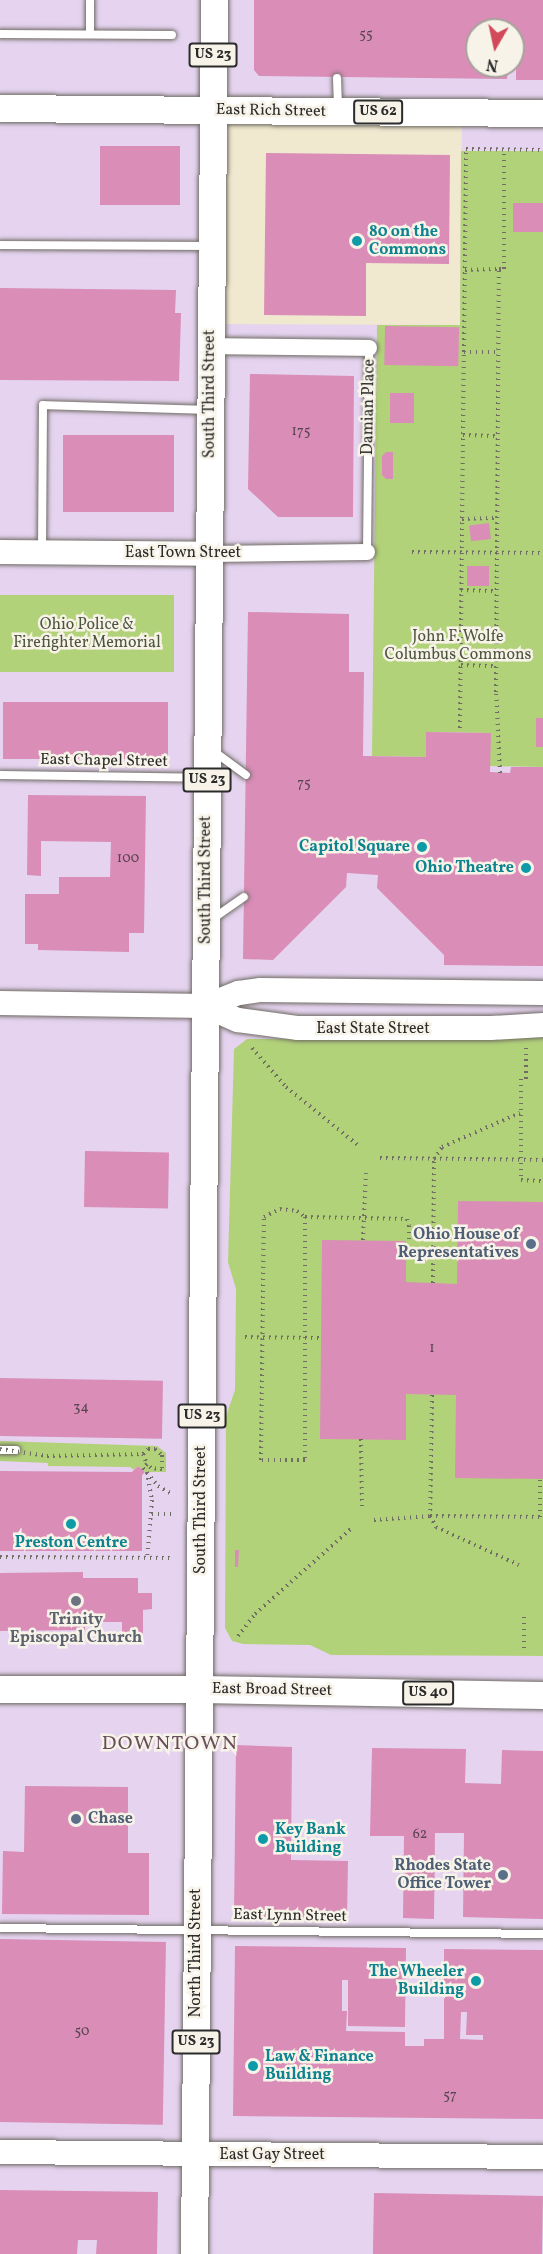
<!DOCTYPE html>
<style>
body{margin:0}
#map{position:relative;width:543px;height:2254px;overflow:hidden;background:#f0e8cf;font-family:Vollkorn,serif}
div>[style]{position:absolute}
.built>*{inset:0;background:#e5d3f0}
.green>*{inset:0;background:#b2d279;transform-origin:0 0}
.building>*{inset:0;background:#d98db7;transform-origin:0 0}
.path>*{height:4px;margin-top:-2px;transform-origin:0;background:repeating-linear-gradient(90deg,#706d64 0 1.5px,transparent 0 6px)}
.roads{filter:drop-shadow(0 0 2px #706d64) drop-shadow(0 0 2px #706d64)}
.lane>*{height:8px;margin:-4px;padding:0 4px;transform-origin:4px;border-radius:4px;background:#fff}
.street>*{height:16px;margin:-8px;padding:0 8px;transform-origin:8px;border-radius:8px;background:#fff}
.secondary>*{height:24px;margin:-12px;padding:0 12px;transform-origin:12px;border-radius:12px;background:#fff}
.primary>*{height:27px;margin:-13.5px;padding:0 13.5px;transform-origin:13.5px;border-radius:13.5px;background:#fff}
.path-bridge>*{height:4px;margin-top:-2px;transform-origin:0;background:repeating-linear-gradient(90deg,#706d64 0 1.5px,transparent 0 6px)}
.dots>*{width:16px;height:16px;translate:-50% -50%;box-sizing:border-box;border:3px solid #f7f3e8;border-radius:50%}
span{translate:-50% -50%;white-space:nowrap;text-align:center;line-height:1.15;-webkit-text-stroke:5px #f7f3e8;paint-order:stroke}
.number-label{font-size:14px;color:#56444e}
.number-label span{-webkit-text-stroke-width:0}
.shield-label span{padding:2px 4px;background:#f7f3e8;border:2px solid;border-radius:4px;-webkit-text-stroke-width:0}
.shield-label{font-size:15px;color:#2b2b2b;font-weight:700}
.street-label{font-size:16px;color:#2b2b2b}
.culture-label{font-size:16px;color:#0d838f;font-weight:700}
.left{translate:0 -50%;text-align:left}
.right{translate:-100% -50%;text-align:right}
.park-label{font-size:16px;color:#4d553e}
.service-label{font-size:16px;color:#4e5e75;font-weight:700}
.worship-label{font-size:16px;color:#5b616d;font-weight:700}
.quarter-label{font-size:20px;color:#684d5c;letter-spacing:1.5px}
.north{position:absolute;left:465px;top:18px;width:60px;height:60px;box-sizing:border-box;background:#f7f3e8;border:2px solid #a5a39c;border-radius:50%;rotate:189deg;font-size:16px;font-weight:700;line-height:24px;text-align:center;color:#2b2b2b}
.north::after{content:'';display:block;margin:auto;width:21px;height:27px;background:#d1495b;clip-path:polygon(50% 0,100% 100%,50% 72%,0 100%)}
</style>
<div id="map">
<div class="built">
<div style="clip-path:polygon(evenodd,0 0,543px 0,543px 2254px,0 2254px,0 0,477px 30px,513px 30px,513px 66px,477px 66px,477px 30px,0 0,219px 115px,462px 116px,460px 325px,216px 324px,219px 115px)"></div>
</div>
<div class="green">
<div style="clip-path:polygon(461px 151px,543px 151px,543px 767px,490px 766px,490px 733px,426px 732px,426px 757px,372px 756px,377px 325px,460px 325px)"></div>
<div style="left:174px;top:595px;width:77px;height:174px;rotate:90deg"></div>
<div style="clip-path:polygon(543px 1035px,543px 1656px,331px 1655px,310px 1645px,243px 1644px,232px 1641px,225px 1628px,226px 1416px,235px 1390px,236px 1289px,228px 1262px,234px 1049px,247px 1039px,447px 1039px)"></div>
<div style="clip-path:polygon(0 1441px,157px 1446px,166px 1453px,166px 1472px,145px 1472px,138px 1466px,134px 1470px,130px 1467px,48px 1466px,48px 1463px,0 1461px)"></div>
</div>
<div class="building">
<div style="clip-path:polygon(evenodd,254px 0,543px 0,543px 80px,516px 80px,516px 68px,508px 68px,507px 79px,259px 76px,254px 70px,254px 0,477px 30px,513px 30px,513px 66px,477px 66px,477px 30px)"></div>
<div style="left:100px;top:146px;width:80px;height:59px"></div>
<div style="clip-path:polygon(266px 153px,450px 155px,449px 264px,366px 263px,366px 316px,264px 315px)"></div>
<div style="left:513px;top:203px;width:30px;height:29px"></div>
<div style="clip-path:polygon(0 288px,176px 290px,175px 313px,181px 313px,179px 381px,0 380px)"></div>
<div style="left:385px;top:326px;width:74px;height:39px;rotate:1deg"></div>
<div style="clip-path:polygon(250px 374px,354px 376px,353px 517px,278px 517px,248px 489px)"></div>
<div style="left:390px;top:393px;width:24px;height:30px"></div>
<div style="left:63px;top:435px;width:111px;height:77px"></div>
<div style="clip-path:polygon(386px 452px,393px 452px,393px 479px,386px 479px,382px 475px,382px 456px)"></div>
<div style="left:489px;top:523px;width:16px;height:20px;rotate:83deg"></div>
<div style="left:489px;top:566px;width:20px;height:22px;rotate:90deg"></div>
<div style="clip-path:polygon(248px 612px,349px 614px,349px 672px,364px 672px,363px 756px,426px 757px,426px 732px,491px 733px,490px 772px,510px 773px,511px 767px,543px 767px,543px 966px,444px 965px,444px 955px,377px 888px,378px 875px,347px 873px,346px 887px,273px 960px,243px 959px)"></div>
<div style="left:3px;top:702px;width:165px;height:57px"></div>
<div style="left:536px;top:718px;width:7px;height:29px"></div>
<div style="clip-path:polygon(28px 795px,146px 796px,144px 933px,129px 933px,129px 952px,38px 950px,38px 944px,25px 944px,25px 894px,59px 894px,59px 877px,110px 877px,111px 842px,41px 841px,41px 876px,27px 875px)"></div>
<div style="left:85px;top:1151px;width:84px;height:56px;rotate:1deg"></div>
<div style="clip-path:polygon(458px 1201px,543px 1202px,543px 1479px,455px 1478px,456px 1395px,406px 1394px,406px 1440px,320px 1439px,322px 1240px,406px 1241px,406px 1282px,457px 1284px)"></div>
<div style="left:0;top:1378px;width:163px;height:58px;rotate:1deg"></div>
<div style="clip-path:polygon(138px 1466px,145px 1472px,142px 1475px,142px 1551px,0 1551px,0 1471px,132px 1472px)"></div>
<div style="clip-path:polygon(235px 1550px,239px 1550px,238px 1567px,235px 1567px)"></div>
<div style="clip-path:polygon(83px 1572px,83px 1578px,138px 1578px,138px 1593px,152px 1593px,152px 1609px,143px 1610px,143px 1633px,122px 1633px,122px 1622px,85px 1622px,85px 1630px,0 1631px,0 1573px)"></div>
<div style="clip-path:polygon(236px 1745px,292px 1747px,291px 1860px,348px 1861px,347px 1918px,234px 1917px)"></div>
<div style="clip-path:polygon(372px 1748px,466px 1749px,465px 1783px,501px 1784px,502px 1750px,543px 1751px,543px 1919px,463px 1917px,464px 1833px,435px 1833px,434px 1919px,403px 1918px,404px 1836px,370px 1836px)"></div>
<div style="clip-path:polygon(25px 1786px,128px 1787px,128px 1853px,149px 1853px,149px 1915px,2px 1914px,3px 1851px,24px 1852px)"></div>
<div style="left:0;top:1939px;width:166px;height:183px;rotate:1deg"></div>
<div style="clip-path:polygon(evenodd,235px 1946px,406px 1948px,405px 2027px,348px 2026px,348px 1980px,342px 1980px,342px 2011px,347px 2011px,346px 2031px,405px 2032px,405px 2046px,424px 2046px,424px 2039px,444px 2039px,444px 1949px,543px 1950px,543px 2119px,233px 2116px,235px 1946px,461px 2012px,467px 2012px,466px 2035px,483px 2035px,483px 2040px,460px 2039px,461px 2012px)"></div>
<div style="clip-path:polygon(0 2190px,158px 2192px,157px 2254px,96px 2254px,97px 2240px,78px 2240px,77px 2254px,0 2254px)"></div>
<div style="left:374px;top:2193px;width:169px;height:61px;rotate:1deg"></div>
</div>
<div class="path">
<div style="left:465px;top:270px;width:34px;rotate:-2deg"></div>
<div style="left:464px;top:352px;width:203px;rotate:-89.4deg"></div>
<div style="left:466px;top:149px;width:77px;rotate:0.7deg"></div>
<div style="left:463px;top:435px;width:35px;rotate:2deg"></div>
<div style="left:462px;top:519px;width:35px;rotate:-2deg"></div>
<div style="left:412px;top:552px;width:131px;rotate:0.4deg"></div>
<div style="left:461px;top:590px;width:36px;rotate:2deg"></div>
<div style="left:461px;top:665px;width:35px;rotate:2deg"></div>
<div style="left:460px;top:728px;width:376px;rotate:-89.4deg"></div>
<div style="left:464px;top:352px;width:34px"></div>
<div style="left:500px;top:773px;width:81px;rotate:-92.8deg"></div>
<div style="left:496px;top:692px;width:423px;rotate:-89.6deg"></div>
<div style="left:499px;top:269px;width:5px"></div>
<div style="left:504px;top:269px;width:120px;rotate:-90deg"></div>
<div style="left:252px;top:1048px;width:52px;rotate:48.9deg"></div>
<div style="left:286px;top:1087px;width:95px;rotate:39deg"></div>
<div style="left:521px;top:1079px;width:101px;rotate:90deg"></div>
<div style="left:521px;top:1180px;width:22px;rotate:3deg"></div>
<div style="left:526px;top:1079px;width:32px;rotate:-90deg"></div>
<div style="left:380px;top:1158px;width:163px;rotate:0.7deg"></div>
<div style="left:280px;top:1209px;width:17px;rotate:7deg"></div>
<div style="left:297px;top:1211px;width:10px;rotate:37deg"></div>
<div style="left:305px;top:1217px;width:243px;rotate:90deg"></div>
<div style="left:305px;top:1460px;width:44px;rotate:180deg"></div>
<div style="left:261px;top:1460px;width:243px;rotate:-89.3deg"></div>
<div style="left:264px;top:1217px;width:18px;rotate:-27deg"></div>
<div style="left:305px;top:1217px;width:102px;rotate:1.1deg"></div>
<div style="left:407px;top:1219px;width:7px;rotate:74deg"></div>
<div style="left:409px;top:1226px;width:18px;rotate:90deg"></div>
<div style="left:363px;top:1240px;width:67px;rotate:-87.4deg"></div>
<div style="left:433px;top:1283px;width:124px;rotate:-89.5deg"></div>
<div style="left:434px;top:1159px;width:14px;rotate:-56deg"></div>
<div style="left:442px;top:1147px;width:85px;rotate:-23.6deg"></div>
<div style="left:245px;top:1337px;width:76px;rotate:0.8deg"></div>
<div style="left:432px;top:1395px;width:121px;rotate:90.9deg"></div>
<div style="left:430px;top:1516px;width:13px;rotate:61deg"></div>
<div style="left:436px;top:1527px;width:91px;rotate:24.6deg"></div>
<div style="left:361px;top:1439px;width:67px;rotate:89.1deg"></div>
<div style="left:143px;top:1454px;width:11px;rotate:68deg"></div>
<div style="left:143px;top:1468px;width:23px;rotate:50deg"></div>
<div style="left:158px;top:1486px;width:16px;rotate:30deg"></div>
<div style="left:147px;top:1472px;width:28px;rotate:80deg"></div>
<div style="left:152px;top:1500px;width:58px;rotate:94.9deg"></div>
<div style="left:152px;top:1514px;width:19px"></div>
<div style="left:540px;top:1517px;width:38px;rotate:-90deg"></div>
<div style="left:374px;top:1520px;width:56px;rotate:-4.1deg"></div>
<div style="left:430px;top:1516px;width:113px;rotate:0.5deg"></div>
<div style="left:0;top:1557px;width:171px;rotate:0.3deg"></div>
<div style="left:238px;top:1636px;width:28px;rotate:-52deg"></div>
<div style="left:255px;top:1614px;width:131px;rotate:-41.6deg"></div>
<div style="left:524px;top:1648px;width:34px;rotate:-90deg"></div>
</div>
<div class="roads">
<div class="lane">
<div style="left:90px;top:0;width:34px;rotate:90deg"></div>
<div style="left:0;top:34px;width:172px;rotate:0.3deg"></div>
<div style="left:337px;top:78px;width:29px;rotate:88deg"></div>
<div style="left:0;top:245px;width:210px;rotate:0.3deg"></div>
<div style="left:42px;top:550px;width:145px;rotate:-89.6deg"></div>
<div style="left:43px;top:405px;width:164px;rotate:1.7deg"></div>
<div style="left:367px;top:552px;width:204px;rotate:-89.4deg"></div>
<div style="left:212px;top:750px;width:42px;rotate:36.3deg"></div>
<div style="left:0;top:775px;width:203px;rotate:0.8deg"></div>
<div style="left:211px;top:920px;width:40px;rotate:-34.9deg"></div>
<div style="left:0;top:1450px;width:16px"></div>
<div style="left:0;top:1928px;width:543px;rotate:0.63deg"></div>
</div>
<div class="street">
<div style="left:211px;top:346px;width:158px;rotate:0.7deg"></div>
<div style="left:210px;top:554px;width:157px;rotate:-0.7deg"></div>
</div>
<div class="secondary">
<div style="left:0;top:552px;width:210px;rotate:0.5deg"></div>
<div style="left:0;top:1003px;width:206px;rotate:0.8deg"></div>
<div style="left:206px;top:1006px;width:35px;rotate:24deg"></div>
<div style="left:238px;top:1020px;width:61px;rotate:7.6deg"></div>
<div style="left:298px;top:1028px;width:193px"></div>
<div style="left:491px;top:1028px;width:52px;rotate:-3.3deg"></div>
<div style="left:206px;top:1006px;width:35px;rotate:-22deg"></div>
<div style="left:239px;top:993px;width:22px;rotate:-8deg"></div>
<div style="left:261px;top:990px;width:282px;rotate:0.6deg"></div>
<div style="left:0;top:2152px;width:543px;rotate:0.53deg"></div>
</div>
<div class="primary">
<div style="left:0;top:108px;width:543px;rotate:0.53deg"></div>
<div style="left:0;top:1689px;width:200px"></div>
<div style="left:200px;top:1689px;width:343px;rotate:1deg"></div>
<div style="left:194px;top:2254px;width:2254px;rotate:-89.49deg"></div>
</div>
</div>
<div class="path-bridge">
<div style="left:0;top:1449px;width:48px;rotate:8.5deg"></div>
<div style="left:47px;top:1456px;width:96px;rotate:-1.2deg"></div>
<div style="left:143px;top:1454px;width:7px;rotate:-45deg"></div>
<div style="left:148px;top:1449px;width:7px"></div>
<div style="left:155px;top:1449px;width:9px;rotate:41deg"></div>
<div style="left:162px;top:1455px;width:14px;rotate:90deg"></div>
<div style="left:162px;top:1469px;width:11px;rotate:-175deg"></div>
<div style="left:151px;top:1468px;width:6px;rotate:-135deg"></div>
<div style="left:147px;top:1464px;width:6px;rotate:135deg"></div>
</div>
<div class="dots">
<div style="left:357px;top:241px;background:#0f9aa8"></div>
<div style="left:422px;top:847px;background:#0f9aa8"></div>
<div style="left:526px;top:868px;background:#0f9aa8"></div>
<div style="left:531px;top:1244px;background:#5c6f8a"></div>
<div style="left:71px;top:1524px;background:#0f9aa8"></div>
<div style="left:76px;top:1601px;background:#6b7280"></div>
<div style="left:76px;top:1819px;background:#5c6f8a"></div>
<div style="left:263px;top:1839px;background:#0f9aa8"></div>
<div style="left:503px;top:1875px;background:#5c6f8a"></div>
<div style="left:476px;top:1981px;background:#0f9aa8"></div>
<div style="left:253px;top:2066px;background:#0f9aa8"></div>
</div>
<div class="number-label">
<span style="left:366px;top:35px">55</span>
<span style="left:301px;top:432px">175</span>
<span style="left:304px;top:784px">75</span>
<span style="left:128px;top:859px">100</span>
<span style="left:432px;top:1349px">1</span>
<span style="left:81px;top:1408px">34</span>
<span style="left:420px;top:1835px">62</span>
<span style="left:82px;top:2032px">50</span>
<span style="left:450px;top:2096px">57</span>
</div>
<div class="shield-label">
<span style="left:213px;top:55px">US 23</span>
<span style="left:378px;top:112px">US 62</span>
<span style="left:207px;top:780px">US 23</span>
<span style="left:202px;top:1416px">US 23</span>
<span style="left:428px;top:1693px">US 40</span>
<span style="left:196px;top:2042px">US 23</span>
</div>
<div class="street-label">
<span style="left:271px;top:111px;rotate:1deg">East Rich Street</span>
<span style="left:210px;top:394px;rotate:-90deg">South Third Street</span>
<span style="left:369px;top:407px;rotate:-89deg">Damian Place</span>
<span style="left:183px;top:553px">East Town Street</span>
<span style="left:104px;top:761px;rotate:1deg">East Chapel Street</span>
<span style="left:206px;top:880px;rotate:-90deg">South Third Street</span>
<span style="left:373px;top:1029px">East State Street</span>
<span style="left:201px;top:1510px;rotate:-90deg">South Third Street</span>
<span style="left:272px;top:1690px;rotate:1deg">East Broad Street</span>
<span style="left:290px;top:1916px;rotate:1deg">East Lynn Street</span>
<span style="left:196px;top:1953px;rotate:-90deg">North Third Street</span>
<span style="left:272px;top:2155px">East Gay Street</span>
</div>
<div class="culture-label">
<span class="left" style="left:369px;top:241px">80 on the<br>Commons</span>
<span class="right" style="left:410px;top:847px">Capitol Square</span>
<span class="right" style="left:514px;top:868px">Ohio Theatre</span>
<span style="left:71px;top:1543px">Preston Centre</span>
<span class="left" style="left:275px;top:1839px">Key Bank<br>Building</span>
<span class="right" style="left:464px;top:1981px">The Wheeler<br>Building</span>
<span class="left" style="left:265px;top:2066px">Law &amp; Finance<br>Building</span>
</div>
<div class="park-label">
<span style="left:87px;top:634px">Ohio Police &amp;<br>Firefighter Memorial</span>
<span style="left:458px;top:646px">John F. Wolfe<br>Columbus Commons</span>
</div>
<div class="service-label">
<span class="right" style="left:519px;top:1244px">Ohio House of<br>Representatives</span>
<span class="left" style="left:88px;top:1819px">Chase</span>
<span class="right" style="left:491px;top:1875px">Rhodes State<br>Office Tower</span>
</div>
<div class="worship-label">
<span style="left:76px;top:1629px">Trinity<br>Episcopal Church</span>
</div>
<div class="quarter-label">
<span style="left:170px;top:1744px">DOWNTOWN</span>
</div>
<div class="north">N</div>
</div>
